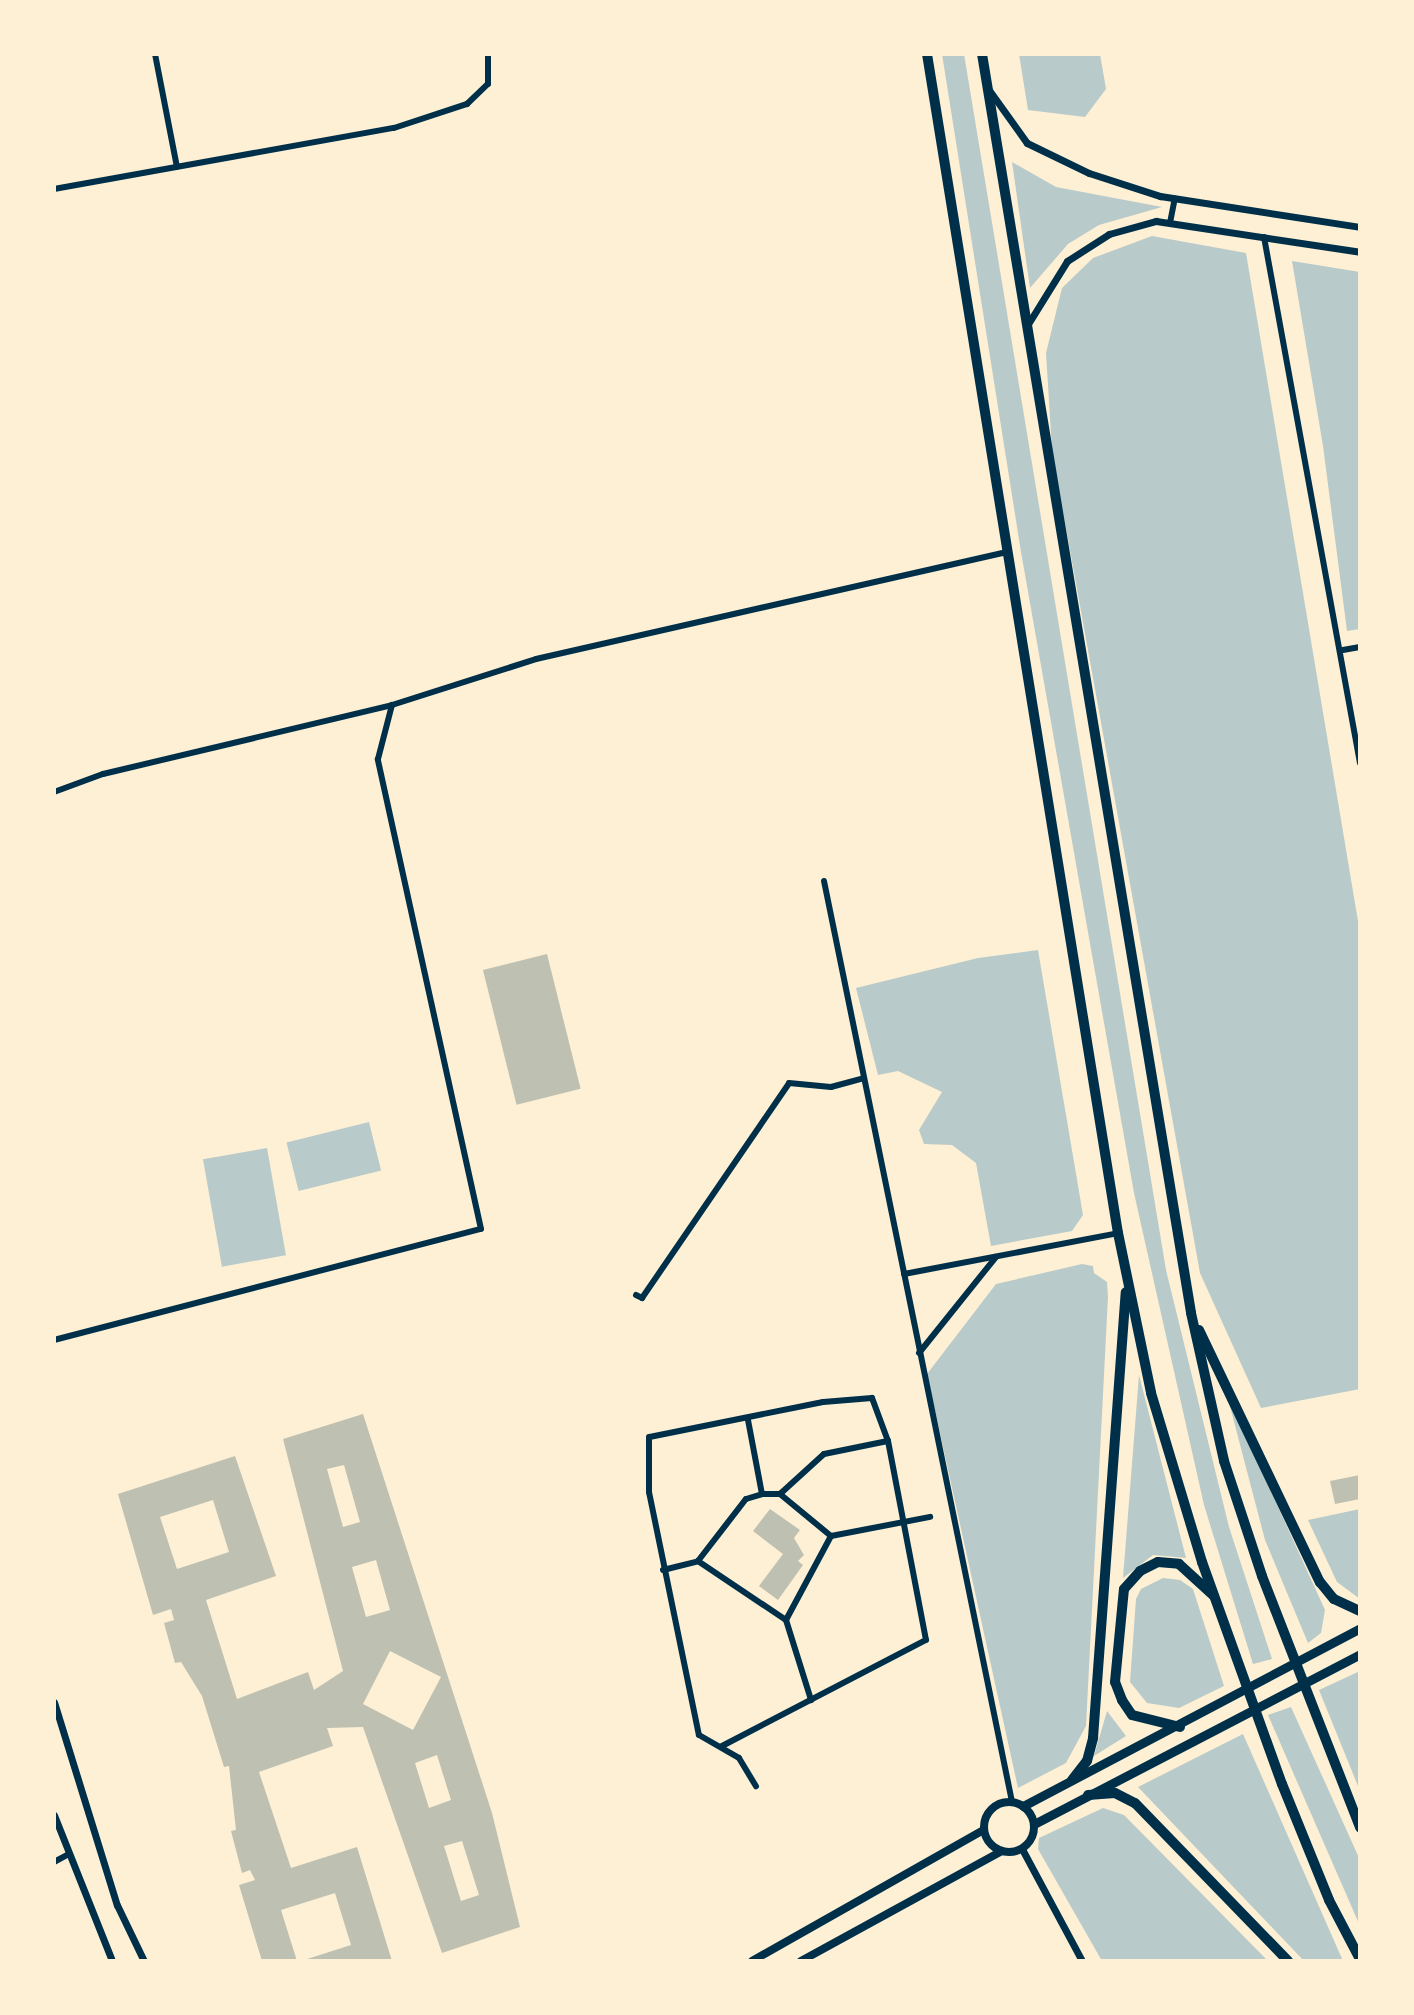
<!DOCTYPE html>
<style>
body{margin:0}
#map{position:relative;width:1414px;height:2015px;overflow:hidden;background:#fdf0d5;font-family:"Golos Text",sans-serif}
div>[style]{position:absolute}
.green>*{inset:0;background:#b9caca;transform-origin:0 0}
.building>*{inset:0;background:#bec0b2;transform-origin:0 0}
.minor>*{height:6px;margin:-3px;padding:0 3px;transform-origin:3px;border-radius:3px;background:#003049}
.tertiary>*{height:7px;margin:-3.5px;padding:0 3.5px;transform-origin:3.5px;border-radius:3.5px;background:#003049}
.secondary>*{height:8px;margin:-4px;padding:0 4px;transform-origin:4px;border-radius:4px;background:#003049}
.secondary>.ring{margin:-4px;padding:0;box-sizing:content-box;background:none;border:8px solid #003049;border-radius:50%}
.primary>*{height:9px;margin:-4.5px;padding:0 4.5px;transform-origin:4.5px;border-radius:4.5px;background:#003049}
.trunk>*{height:10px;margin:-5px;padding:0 5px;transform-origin:5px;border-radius:5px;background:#003049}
span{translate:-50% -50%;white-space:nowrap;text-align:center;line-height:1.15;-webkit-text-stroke:6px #fdf0d5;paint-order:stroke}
.frame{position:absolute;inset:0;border:56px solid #fdf0d5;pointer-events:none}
</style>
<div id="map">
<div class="green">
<div style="clip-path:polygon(942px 54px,964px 54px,1166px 1270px,1229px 1527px,1272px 1659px,1253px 1664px,1204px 1505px,1134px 1193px,1021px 552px)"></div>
<div style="clip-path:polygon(1019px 54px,1100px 54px,1106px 89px,1085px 117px,1028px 110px)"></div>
<div style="clip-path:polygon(1012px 162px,1056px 187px,1162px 207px,1099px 225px,1068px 244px,1030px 288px)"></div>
<div style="clip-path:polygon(1152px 236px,1246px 253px,1360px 933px,1360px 1389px,1261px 1408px,1200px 1273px,1052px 450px,1046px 353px,1062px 288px,1093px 258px)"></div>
<div style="clip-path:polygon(1292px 261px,1360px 272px,1360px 629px,1347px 631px,1323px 446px)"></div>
<div style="clip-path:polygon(1038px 950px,1083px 1215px,1072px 1231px,991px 1246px,976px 1163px,952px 1145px,924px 1144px,919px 1130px,942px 1092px,898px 1071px,878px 1075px,856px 988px,978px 958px)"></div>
<div style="left:369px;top:1122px;width:50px;height:85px;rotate:76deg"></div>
<div style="left:267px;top:1148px;width:109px;height:65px;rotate:80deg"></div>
<div style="clip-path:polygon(1082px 1264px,1093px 1266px,1094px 1273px,1107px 1282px,1108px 1297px,1086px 1726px,1066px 1763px,1018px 1788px,927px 1374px,996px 1284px)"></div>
<div style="clip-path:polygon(1139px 1375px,1186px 1558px,1153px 1555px,1123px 1578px)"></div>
<div style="clip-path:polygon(1227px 1395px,1325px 1610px,1321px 1633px,1308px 1643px,1265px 1540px)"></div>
<div style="clip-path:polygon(1360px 1509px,1360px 1599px,1337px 1582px,1308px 1520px)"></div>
<div style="clip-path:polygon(1163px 1578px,1180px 1580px,1193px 1589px,1224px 1686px,1179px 1708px,1147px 1703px,1130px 1682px,1136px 1599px,1141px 1589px)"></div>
<div style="clip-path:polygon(1360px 1671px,1360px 1791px,1319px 1690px)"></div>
<div style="clip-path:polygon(1291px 1707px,1360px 1860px,1360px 1926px,1268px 1715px)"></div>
<div style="clip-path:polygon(1107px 1711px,1126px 1736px,1094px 1756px)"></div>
<div style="clip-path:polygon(1243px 1734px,1343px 1961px,1304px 1961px,1138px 1787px)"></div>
<div style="clip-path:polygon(1103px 1808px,1124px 1815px,1268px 1961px,1102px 1961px,1038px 1849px,1039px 1838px)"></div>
</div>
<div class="building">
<div style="left:547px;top:954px;width:139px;height:66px;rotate:76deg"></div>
<div style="clip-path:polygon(evenodd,363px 1414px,492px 1813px,520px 1927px,442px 1953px,363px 1727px,327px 1728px,333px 1746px,259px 1772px,291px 1868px,357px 1847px,392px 1961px,301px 1961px,351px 1945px,335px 1893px,281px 1910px,297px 1961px,262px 1961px,239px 1885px,255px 1880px,250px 1870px,242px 1873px,231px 1831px,236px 1830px,229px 1766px,224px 1767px,202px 1696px,181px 1662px,175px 1663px,164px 1623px,174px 1620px,171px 1609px,153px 1615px,118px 1494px,235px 1456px,276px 1576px,206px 1600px,237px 1699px,308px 1672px,314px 1690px,343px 1671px,283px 1439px,363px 1414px,344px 1465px,360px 1522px,343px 1527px,327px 1469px,344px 1465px,363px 1414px,213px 1500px,229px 1552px,177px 1569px,160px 1517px,213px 1500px,363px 1414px,376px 1560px,390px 1610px,366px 1617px,352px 1567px,376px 1560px,363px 1414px,390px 1651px,441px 1677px,413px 1730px,363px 1704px,390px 1651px,363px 1414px,437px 1755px,451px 1800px,429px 1808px,415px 1763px,437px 1755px,363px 1414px,462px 1841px,479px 1895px,461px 1901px,444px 1846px,462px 1841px)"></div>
<div style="clip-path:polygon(1360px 1475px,1360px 1499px,1335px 1504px,1330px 1481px)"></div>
<div style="clip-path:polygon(770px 1509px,800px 1530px,794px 1538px,804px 1555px,798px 1561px,803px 1565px,778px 1600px,759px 1586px,783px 1554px,753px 1531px)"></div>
</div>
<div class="minor">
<div style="left:155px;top:54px;width:115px;rotate:79deg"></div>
<div style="left:54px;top:189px;width:345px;rotate:-10.2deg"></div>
<div style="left:394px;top:128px;width:77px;rotate:-18.2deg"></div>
<div style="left:467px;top:104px;width:29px;rotate:-44deg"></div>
<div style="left:488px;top:84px;width:30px;rotate:-90deg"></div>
<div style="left:1170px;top:223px;width:25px;rotate:-79deg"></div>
<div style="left:1264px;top:237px;width:535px;rotate:79.66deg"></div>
<div style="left:1343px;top:650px;width:17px;rotate:-10deg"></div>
<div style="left:54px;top:792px;width:52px;rotate:-20.2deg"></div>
<div style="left:103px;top:774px;width:297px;rotate:-13.4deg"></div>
<div style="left:392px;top:705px;width:151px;rotate:-17.7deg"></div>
<div style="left:536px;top:659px;width:484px;rotate:-12.8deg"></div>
<div style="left:824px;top:881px;width:940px;rotate:78.46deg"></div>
<div style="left:904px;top:1274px;width:218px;rotate:-10.8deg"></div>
<div style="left:636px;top:1295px;width:7px;rotate:27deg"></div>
<div style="left:642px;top:1298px;width:260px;rotate:-55.6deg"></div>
<div style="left:789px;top:1083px;width:42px;rotate:5.4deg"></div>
<div style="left:831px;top:1087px;width:34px;rotate:-15deg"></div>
<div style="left:54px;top:1340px;width:441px;rotate:-14.6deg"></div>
<div style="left:481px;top:1229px;width:481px;rotate:-102.4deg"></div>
<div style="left:378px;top:759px;width:56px;rotate:-75.5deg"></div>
<div style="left:919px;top:1353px;width:123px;rotate:-51.3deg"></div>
<div style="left:748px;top:1420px;width:75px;rotate:79.3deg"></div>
<div style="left:762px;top:1494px;width:18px"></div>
<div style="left:780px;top:1494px;width:66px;rotate:39.5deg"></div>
<div style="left:831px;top:1536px;width:95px;rotate:118.2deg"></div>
<div style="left:786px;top:1620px;width:106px;rotate:-146.2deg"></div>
<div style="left:698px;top:1561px;width:78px;rotate:-52.3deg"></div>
<div style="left:746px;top:1499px;width:17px;rotate:-17deg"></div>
<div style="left:780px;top:1494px;width:59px;rotate:-42.3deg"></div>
<div style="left:824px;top:1454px;width:65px;rotate:-11.5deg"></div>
<div style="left:831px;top:1536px;width:101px;rotate:-10.9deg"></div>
<div style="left:663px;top:1570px;width:36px;rotate:-14deg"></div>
<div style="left:786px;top:1620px;width:84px;rotate:72.6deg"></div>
<div style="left:722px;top:1746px;width:230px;rotate:-27.5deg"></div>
<div style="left:926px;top:1640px;width:203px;rotate:-100.8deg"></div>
<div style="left:888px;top:1441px;width:46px;rotate:-110.4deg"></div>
<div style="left:872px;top:1398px;width:49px;rotate:175.3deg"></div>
<div style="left:823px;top:1402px;width:177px;rotate:168.6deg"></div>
<div style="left:649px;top:1437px;width:55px;rotate:90deg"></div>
<div style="left:649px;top:1492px;width:248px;rotate:78.4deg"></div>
<div style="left:699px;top:1735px;width:46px;rotate:29.9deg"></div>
<div style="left:739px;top:1758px;width:33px;rotate:59deg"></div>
<div style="left:54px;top:1862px;width:15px;rotate:-28deg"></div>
</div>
<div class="tertiary">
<div style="left:989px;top:90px;width:65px;rotate:54.4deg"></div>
<div style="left:1027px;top:143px;width:69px;rotate:25.8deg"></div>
<div style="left:1089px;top:173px;width:75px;rotate:17.9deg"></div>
<div style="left:1160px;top:196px;width:202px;rotate:8.8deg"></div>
<div style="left:1028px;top:324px;width:74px;rotate:-58.2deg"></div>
<div style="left:1067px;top:261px;width:50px;rotate:-32.7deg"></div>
<div style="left:1109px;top:234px;width:49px;rotate:-15.5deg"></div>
<div style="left:1156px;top:221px;width:206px;rotate:8.6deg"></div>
<div style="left:54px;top:1702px;width:213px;rotate:72.8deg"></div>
<div style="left:117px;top:1905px;width:62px;rotate:64.3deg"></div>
<div style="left:54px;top:1815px;width:157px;rotate:68.3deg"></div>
<div style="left:1022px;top:1849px;width:127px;rotate:61.8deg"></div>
</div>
<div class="secondary">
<div class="ring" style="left:984px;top:1802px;width:42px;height:42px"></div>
<div style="left:752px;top:1961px;width:266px;rotate:-29.5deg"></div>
<div style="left:801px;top:1961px;width:229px;rotate:-28.7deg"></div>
</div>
<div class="primary">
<div style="left:1023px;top:1806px;width:381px;rotate:-27.8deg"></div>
<div style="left:1034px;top:1824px;width:368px;rotate:-27.5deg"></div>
</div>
<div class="trunk">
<div style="left:927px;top:54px;width:1194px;rotate:80.8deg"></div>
<div style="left:1118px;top:1233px;width:163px;rotate:78.3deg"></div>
<div style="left:1151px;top:1393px;width:177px;rotate:73.2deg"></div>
<div style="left:1202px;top:1562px;width:236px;rotate:70.2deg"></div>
<div style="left:1282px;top:1784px;width:125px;rotate:67.9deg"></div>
<div style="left:1329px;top:1900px;width:67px;rotate:62.3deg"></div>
<div style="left:982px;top:54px;width:1276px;rotate:80.57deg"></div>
<div style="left:1191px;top:1313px;width:152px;rotate:77.4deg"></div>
<div style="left:1224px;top:1461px;width:121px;rotate:71.7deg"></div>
<div style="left:1262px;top:1576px;width:270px;rotate:68.7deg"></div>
<div style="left:1199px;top:1330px;width:280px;rotate:64.4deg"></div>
<div style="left:1320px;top:1582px;width:22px;rotate:51deg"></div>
<div style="left:1334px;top:1599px;width:29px;rotate:25deg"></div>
<div style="left:1180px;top:1727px;width:49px;rotate:-166deg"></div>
<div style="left:1132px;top:1715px;width:18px;rotate:-124deg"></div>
<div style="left:1122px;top:1700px;width:19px;rotate:-111deg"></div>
<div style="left:1115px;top:1682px;width:93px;rotate:-84.5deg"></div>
<div style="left:1124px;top:1589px;width:24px;rotate:-48deg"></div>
<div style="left:1140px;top:1571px;width:20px;rotate:-27deg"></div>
<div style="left:1158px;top:1562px;width:21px;rotate:5deg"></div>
<div style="left:1179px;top:1564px;width:46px;rotate:42.4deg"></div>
<div style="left:1072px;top:1780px;width:24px;rotate:-52deg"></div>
<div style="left:1087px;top:1761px;width:24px;rotate:-75deg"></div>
<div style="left:1093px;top:1738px;width:447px;rotate:-85.8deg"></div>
<div style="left:1088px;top:1795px;width:27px;rotate:-4deg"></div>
<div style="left:1115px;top:1793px;width:22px;rotate:27deg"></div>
<div style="left:1135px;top:1803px;width:220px;rotate:45.9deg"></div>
</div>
<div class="frame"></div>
</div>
